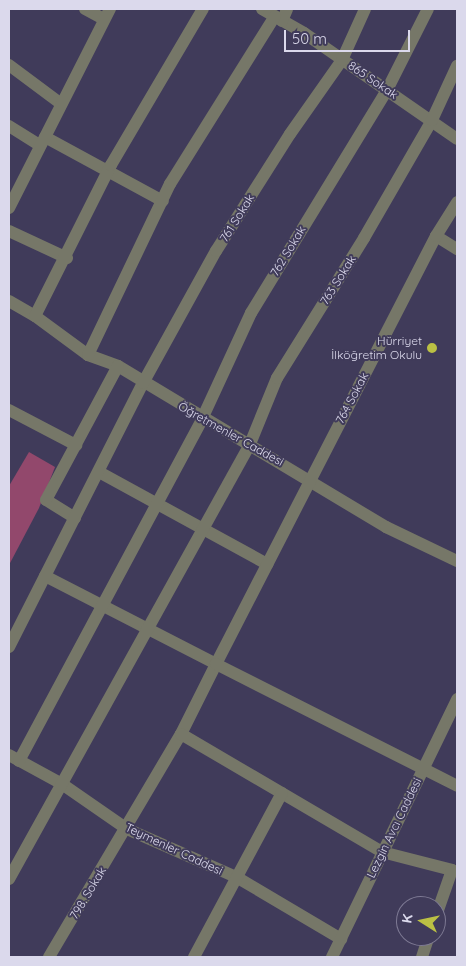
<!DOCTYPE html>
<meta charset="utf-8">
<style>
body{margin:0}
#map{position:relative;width:466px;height:966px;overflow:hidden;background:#403b5a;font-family:Quicksand,sans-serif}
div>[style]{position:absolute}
.green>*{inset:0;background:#92486c}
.minor>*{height:12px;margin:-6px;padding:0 6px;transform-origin:6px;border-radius:6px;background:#767768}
.dots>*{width:14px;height:14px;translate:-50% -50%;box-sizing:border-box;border:2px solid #403b5a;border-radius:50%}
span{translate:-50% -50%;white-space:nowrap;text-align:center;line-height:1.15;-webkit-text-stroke:4px #403b5a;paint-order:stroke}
.street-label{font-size:12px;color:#dbd9ec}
.poi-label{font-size:12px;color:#dbd9ec}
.right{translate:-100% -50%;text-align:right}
.frame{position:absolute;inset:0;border:10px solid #dbd9ec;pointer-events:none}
.north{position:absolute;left:396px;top:896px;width:50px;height:50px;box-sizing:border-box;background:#403b5a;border:1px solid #7e7a94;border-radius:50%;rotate:280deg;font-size:14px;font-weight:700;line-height:20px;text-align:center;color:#dbd9ec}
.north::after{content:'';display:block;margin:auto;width:18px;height:22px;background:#bbc044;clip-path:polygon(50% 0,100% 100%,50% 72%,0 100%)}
.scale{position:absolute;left:284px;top:30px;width:126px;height:22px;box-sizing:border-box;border:2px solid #dbd9ec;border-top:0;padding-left:6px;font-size:15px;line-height:18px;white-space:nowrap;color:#dbd9ec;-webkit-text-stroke:4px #403b5a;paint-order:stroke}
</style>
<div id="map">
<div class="green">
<div style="clip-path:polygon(29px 452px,55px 467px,39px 508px,9px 565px,9px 486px)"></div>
</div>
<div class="minor">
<div style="left:85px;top:9px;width:21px;rotate:28deg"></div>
<div style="left:262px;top:9px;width:48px;rotate:29.7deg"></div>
<div style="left:304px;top:33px;width:186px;rotate:34.7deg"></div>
<div style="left:282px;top:21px;width:13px;rotate:-67deg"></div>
<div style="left:9px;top:65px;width:64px;rotate:36.7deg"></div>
<div style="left:9px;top:126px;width:36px;rotate:32deg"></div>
<div style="left:45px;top:137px;width:134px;rotate:28.5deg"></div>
<div style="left:9px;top:208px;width:223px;rotate:-63.1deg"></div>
<div style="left:9px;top:231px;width:64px;rotate:25deg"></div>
<div style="left:436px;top:236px;width:25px;rotate:32deg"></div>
<div style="left:9px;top:301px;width:30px;rotate:30deg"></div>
<div style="left:35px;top:316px;width:66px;rotate:36.3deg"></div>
<div style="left:88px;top:355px;width:32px;rotate:20deg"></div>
<div style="left:118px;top:366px;width:313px;rotate:31deg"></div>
<div style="left:386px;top:527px;width:79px;rotate:25.6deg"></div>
<div style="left:35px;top:316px;width:169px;rotate:-63.3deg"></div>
<div style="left:111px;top:165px;width:181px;rotate:-59.5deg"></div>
<div style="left:88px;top:355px;width:190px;rotate:-64.4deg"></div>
<div style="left:170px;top:184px;width:198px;rotate:-58deg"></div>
<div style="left:9px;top:410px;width:76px;rotate:27.6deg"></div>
<div style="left:99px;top:472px;width:192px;rotate:28.7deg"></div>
<div style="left:75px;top:518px;width:34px;rotate:-148deg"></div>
<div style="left:46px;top:500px;width:152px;rotate:-61.8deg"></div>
<div style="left:45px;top:576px;width:192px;rotate:27.2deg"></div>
<div style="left:216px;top:664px;width:481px;rotate:-62.8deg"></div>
<div style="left:436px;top:236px;width:40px;rotate:-58deg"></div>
<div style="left:9px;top:647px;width:296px;rotate:-63.1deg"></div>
<div style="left:143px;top:383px;width:151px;rotate:-61.1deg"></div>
<div style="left:216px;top:251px;width:138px;rotate:-57.7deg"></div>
<div style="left:290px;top:134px;width:90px;rotate:-54.9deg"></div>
<div style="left:342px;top:60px;width:56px;rotate:-65.7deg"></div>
<div style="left:181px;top:734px;width:78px;rotate:-63.4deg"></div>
<div style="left:216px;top:664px;width:270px;rotate:26.8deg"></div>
<div style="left:9px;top:755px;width:60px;rotate:28.7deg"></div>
<div style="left:62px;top:784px;width:79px;rotate:34.7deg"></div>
<div style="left:127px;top:829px;width:121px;rotate:23.8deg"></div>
<div style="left:238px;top:878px;width:120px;rotate:30.6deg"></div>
<div style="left:19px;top:761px;width:388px;rotate:-61.8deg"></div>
<div style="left:202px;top:419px;width:117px;rotate:-65.2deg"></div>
<div style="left:251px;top:313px;width:261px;rotate:-58.6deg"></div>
<div style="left:387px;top:90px;width:91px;rotate:-63.2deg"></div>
<div style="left:9px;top:879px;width:497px;rotate:-61deg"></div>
<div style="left:250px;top:444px;width:71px;rotate:-67.8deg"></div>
<div style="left:277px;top:378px;width:165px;rotate:-58.1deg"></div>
<div style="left:364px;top:238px;width:136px;rotate:-60deg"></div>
<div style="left:432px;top:120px;width:60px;rotate:-65.2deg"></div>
<div style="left:49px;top:957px;width:259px;rotate:-59.4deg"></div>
<div style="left:181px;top:734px;width:233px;rotate:30.4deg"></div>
<div style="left:382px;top:852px;width:72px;rotate:14.4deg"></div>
<div style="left:452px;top:870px;width:49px;rotate:109.2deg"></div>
<div style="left:194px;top:957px;width:186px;rotate:-61.8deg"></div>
<div style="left:332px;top:957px;width:287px;rotate:-64.1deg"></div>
<div style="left:422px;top:957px;width:22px;rotate:-72deg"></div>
</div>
<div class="dots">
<div style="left:432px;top:348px;background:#bbc044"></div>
</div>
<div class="street-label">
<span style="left:373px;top:80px;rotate:34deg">865 Sokak</span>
<span style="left:237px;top:218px;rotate:-58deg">761 Sokak</span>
<span style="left:288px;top:251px;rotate:-59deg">762 Sokak</span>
<span style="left:338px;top:280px;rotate:-58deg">763 Sokak</span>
<span style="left:352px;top:398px;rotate:-62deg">764 Sokak</span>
<span style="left:231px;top:434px;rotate:29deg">Öğretmenler Caddesi</span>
<span style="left:394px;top:828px;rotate:-64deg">Lezgin Avcı Caddesi</span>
<span style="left:174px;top:849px;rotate:25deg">Teymenler Caddesi</span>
<span style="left:88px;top:893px;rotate:-59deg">798. Sokak</span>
</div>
<div class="poi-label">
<span class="right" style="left:422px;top:348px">Hürriyet<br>İlköğretim Okulu</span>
</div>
<div class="frame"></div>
<div class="north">K</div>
<div class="scale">50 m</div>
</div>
